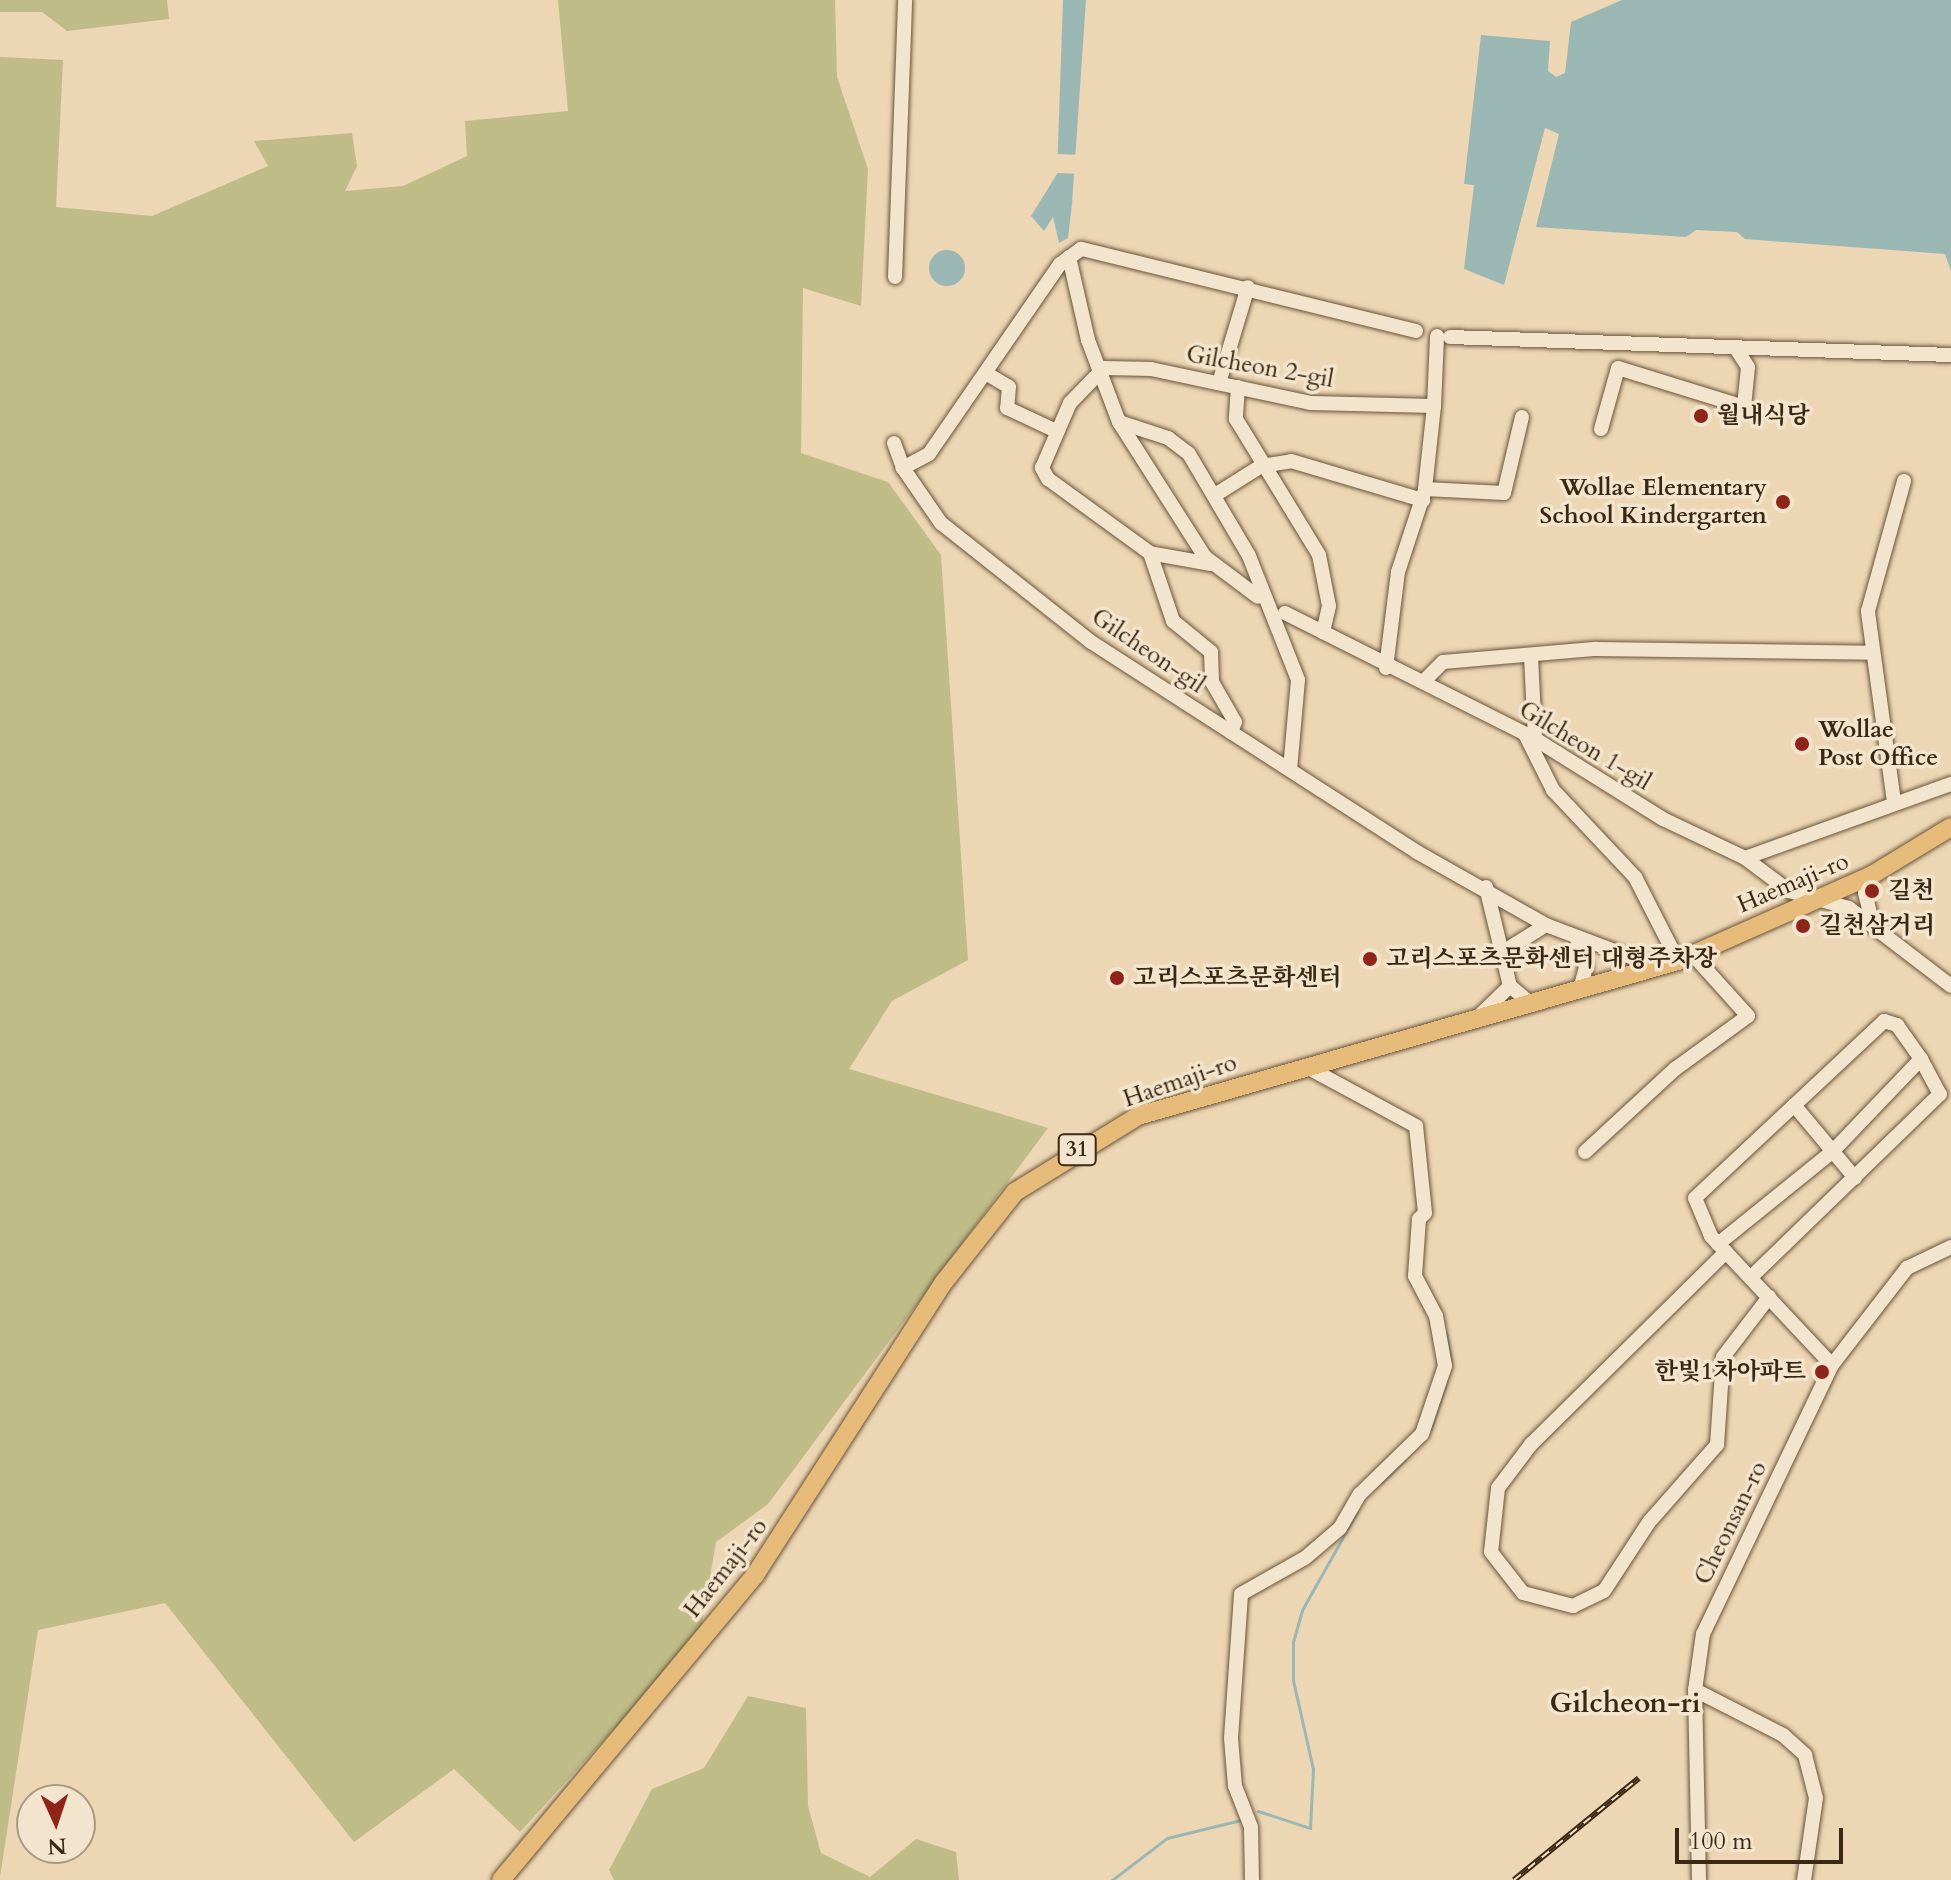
<!DOCTYPE html>
<meta charset="utf-8">
<style>
body{margin:0}
#map{position:relative;width:1951px;height:1880px;overflow:hidden;background:#edd6b3;font-family:Cardo,"Noto Serif KR",serif}
div>[style]{position:absolute}
.green>*{inset:0;background:#bfbc88}
.water>*{inset:0;background:#9bb7b4}
.round{border-radius:50%}
.pier>*{inset:0;background:#edd6b3;transform-origin:0 0}
.stream>*{height:3px;margin:-1.5px;padding:0 1.5px;transform-origin:1.5px;border-radius:1.5px;background:#9bb7b4}
.roads{filter:drop-shadow(0 0 2px #68543a) drop-shadow(0 0 2px #68543a)}
.minor>*{height:14px;margin:-7px;padding:0 7px;transform-origin:7px;border-radius:7px;background:#f3e4ce}
.major>*{height:18px;margin:-9px;padding:0 9px;transform-origin:9px;border-radius:9px;background:#e6bb7a}
.rail>*{height:6px;margin-top:-3px;transform-origin:0;background:repeating-linear-gradient(90deg,#f3e4ce 0 9px,#3b2812 0 18px);box-sizing:border-box;border-block:2px solid #3b2812}
.dots>*{width:22px;height:22px;translate:-50% -50%;box-sizing:border-box;border:4px solid #f3e4ce;border-radius:50%}
span{translate:-50% -50%;white-space:nowrap;text-align:center;line-height:1.15;-webkit-text-stroke:7px #f3e4ce;paint-order:stroke}
.shield-label span{padding:2px 6px;background:#f3e4ce;border:2px solid;border-radius:6px;-webkit-text-stroke-width:0}
.shield-label{font-size:22px;color:#3b2812;font-weight:700}
.street-label{font-size:24px;color:#3b2812}
.poi-label{font-size:24px;color:#3b2812;font-weight:700}
.left{translate:0 -50%;text-align:left}
.right{translate:-100% -50%;text-align:right}
.quarter-label{font-size:28px;color:#3b2812;font-weight:700}
.north{position:absolute;left:16px;top:1784px;width:80px;height:80px;box-sizing:border-box;background:#f3e4ce;border:2px solid #a99983;border-radius:50%;rotate:177deg;font-size:22px;font-weight:700;line-height:32px;text-align:center;color:#3b2812}
.north::after{content:'';display:block;margin:auto;width:28px;height:36px;background:#8f2418;clip-path:polygon(50% 0,100% 100%,50% 72%,0 100%)}
.scale{position:absolute;left:1675px;top:1828px;width:168px;height:36px;box-sizing:border-box;border:4px solid #3b2812;border-top:0;padding-left:10px;font-size:24px;line-height:28px;white-space:nowrap;color:#3b2812;-webkit-text-stroke:6px #f3e4ce;paint-order:stroke}
</style>
<div id="map">
<div class="green">
<div style="clip-path:polygon(0 0,167px 0,169px 19px,67px 31px,42px 12px,0 12px)"></div>
<div style="clip-path:polygon(558px 0,835px 0,837px 77px,868px 169px,861px 306px,803px 288px,801px 453px,888px 482px,941px 555px,968px 960px,892px 1001px,849px 1069px,1048px 1128px,768px 1504px,716px 1542px,700px 1635px,520px 1832px,454px 1769px,354px 1842px,165px 1603px,38px 1630px,0 1877px,0 57px,63px 60px,56px 207px,152px 216px,268px 166px,254px 141px,352px 133px,357px 166px,345px 191px,403px 186px,467px 156px,465px 121px,568px 111px)"></div>
<div style="clip-path:polygon(748px 1696px,806px 1708px,808px 1806px,821px 1853px,870px 1877px,916px 1839px,956px 1852px,959px 1880px,614px 1880px,609px 1870px,652px 1789px,704px 1768px)"></div>
</div>
<div class="water">
<div style="clip-path:polygon(1063px 0,1086px 0,1072px 204px,1068px 238px,1059px 243px,1053px 217px,1044px 231px,1031px 216px,1057px 174px)"></div>
<div style="clip-path:polygon(1622px 0,1951px 0,1951px 271px,1945px 254px,1745px 239px,1737px 232px,1696px 230px,1686px 237px,1536px 227px,1559px 134px,1545px 128px,1504px 285px,1464px 269px,1474px 185px,1464px 184px,1481px 35px,1550px 41px,1548px 71px,1556px 77px,1565px 73px,1571px 22px)"></div>
<div class="round" style="left:929px;top:250px;width:36px;height:36px"></div>
</div>
<div class="pier">
<div style="left:1054px;top:154px;width:25px;height:19px;rotate:2deg"></div>
</div>
<div class="stream">
<div style="left:1446px;top:1333px;width:28px;rotate:80deg"></div>
<div style="left:1431px;top:1429px;width:52px;rotate:-71.9deg"></div>
<div style="left:1382px;top:1482px;width:32px;rotate:-44deg"></div>
<div style="left:1258px;top:1811px;width:55px;rotate:18.1deg"></div>
<div style="left:1310px;top:1828px;width:59px;rotate:-87.1deg"></div>
<div style="left:1313px;top:1769px;width:91px;rotate:-102.7deg"></div>
<div style="left:1293px;top:1680px;width:38px;rotate:-90deg"></div>
<div style="left:1293px;top:1642px;width:33px;rotate:-74deg"></div>
<div style="left:1302px;top:1610px;width:112px;rotate:-60.7deg"></div>
<div style="left:1112px;top:1880px;width:69px;rotate:-37.4deg"></div>
<div style="left:1167px;top:1838px;width:76px;rotate:-13.7deg"></div>
</div>
<div class="roads">
<div class="minor">
<div style="left:1069px;top:257px;width:85px;rotate:77.1deg"></div>
<div style="left:1088px;top:340px;width:88px;rotate:69.3deg"></div>
<div style="left:1119px;top:422px;width:160px;rotate:57.5deg"></div>
<div style="left:1205px;top:557px;width:66px;rotate:37deg"></div>
<div style="left:895px;top:277px;width:277px;rotate:-87.9deg"></div>
<div style="left:1416px;top:331px;width:345px;rotate:-166.2deg"></div>
<div style="left:1081px;top:249px;width:26px;rotate:144deg"></div>
<div style="left:1060px;top:264px;width:231px;rotate:124.6deg"></div>
<div style="left:929px;top:454px;width:30px;rotate:152deg"></div>
<div style="left:903px;top:468px;width:67px;rotate:55.4deg"></div>
<div style="left:941px;top:523px;width:191px;rotate:38.4deg"></div>
<div style="left:1091px;top:642px;width:388px;rotate:32.8deg"></div>
<div style="left:1417px;top:852px;width:148px;rotate:29.5deg"></div>
<div style="left:1546px;top:925px;width:113px;rotate:20.7deg"></div>
<div style="left:1450px;top:337px;width:501px;rotate:2.06deg"></div>
<div style="left:989px;top:375px;width:23px;rotate:31deg"></div>
<div style="left:1009px;top:387px;width:21px;rotate:95deg"></div>
<div style="left:1007px;top:408px;width:54px;rotate:25.1deg"></div>
<div style="left:1219px;top:383px;width:100px;rotate:-73.2deg"></div>
<div style="left:1238px;top:387px;width:32px;rotate:94deg"></div>
<div style="left:1236px;top:419px;width:159px;rotate:58.6deg"></div>
<div style="left:1319px;top:555px;width:52px;rotate:78.9deg"></div>
<div style="left:1329px;top:606px;width:27px;rotate:103deg"></div>
<div style="left:1434px;top:406px;width:83px;rotate:96.2deg"></div>
<div style="left:1425px;top:489px;width:79px;rotate:2.9deg"></div>
<div style="left:1504px;top:493px;width:78px;rotate:-76.7deg"></div>
<div style="left:1119px;top:422px;width:52px;rotate:18.1deg"></div>
<div style="left:1168px;top:438px;width:26px;rotate:37deg"></div>
<div style="left:1189px;top:454px;width:118px;rotate:59.5deg"></div>
<div style="left:1249px;top:556px;width:133px;rotate:68.4deg"></div>
<div style="left:1298px;top:680px;width:90px;rotate:95.1deg"></div>
<div style="left:1601px;top:429px;width:63px;rotate:-74.4deg"></div>
<div style="left:1618px;top:368px;width:132px;rotate:17.2deg"></div>
<div style="left:1744px;top:407px;width:40px;rotate:-84.3deg"></div>
<div style="left:1748px;top:367px;width:20px;rotate:-123deg"></div>
<div style="left:894px;top:443px;width:27px;rotate:70deg"></div>
<div style="left:1215px;top:495px;width:54px;rotate:-32.2deg"></div>
<div style="left:1261px;top:466px;width:30px;rotate:-9deg"></div>
<div style="left:1291px;top:461px;width:138px;rotate:16.5deg"></div>
<div style="left:1150px;top:553px;width:72px;rotate:71.3deg"></div>
<div style="left:1173px;top:621px;width:49px;rotate:39.2deg"></div>
<div style="left:1211px;top:652px;width:30px;rotate:88deg"></div>
<div style="left:1212px;top:682px;width:46px;rotate:60.1deg"></div>
<div style="left:1235px;top:722px;width:11px;rotate:112deg"></div>
<div style="left:1211px;top:564px;width:62px;rotate:-169.8deg"></div>
<div style="left:1150px;top:553px;width:126px;rotate:-144deg"></div>
<div style="left:1048px;top:479px;width:13px;rotate:-119deg"></div>
<div style="left:1042px;top:468px;width:71px;rotate:-66.7deg"></div>
<div style="left:1070px;top:403px;width:49px;rotate:-45.8deg"></div>
<div style="left:1104px;top:368px;width:47px;rotate:1.2deg"></div>
<div style="left:1151px;top:369px;width:164px;rotate:12deg"></div>
<div style="left:1311px;top:403px;width:123px;rotate:1.4deg"></div>
<div style="left:1434px;top:406px;width:70px;rotate:-87.5deg"></div>
<div style="left:1285px;top:613px;width:280px;rotate:26.7deg"></div>
<div style="left:1535px;top:739px;width:151px;rotate:32deg"></div>
<div style="left:1663px;top:819px;width:91px;rotate:25.4deg"></div>
<div style="left:1745px;top:858px;width:55px;rotate:36.9deg"></div>
<div style="left:1789px;top:891px;width:62px;rotate:15.8deg"></div>
<div style="left:1849px;top:908px;width:128px;rotate:37.4deg"></div>
<div style="left:1531px;top:656px;width:83px;rotate:87.2deg"></div>
<div style="left:1386px;top:668px;width:97px;rotate:-82.9deg"></div>
<div style="left:1398px;top:572px;width:86px;rotate:-71.8deg"></div>
<div style="left:1426px;top:679px;width:24px;rotate:-45deg"></div>
<div style="left:1443px;top:662px;width:154px;rotate:-4.9deg"></div>
<div style="left:1596px;top:649px;width:277px;rotate:0.8deg"></div>
<div style="left:1525px;top:734px;width:63px;rotate:63.4deg"></div>
<div style="left:1553px;top:790px;width:120px;rotate:46.7deg"></div>
<div style="left:1635px;top:877px;width:94px;rotate:62.9deg"></div>
<div style="left:1894px;top:802px;width:193px;rotate:-97.8deg"></div>
<div style="left:1868px;top:611px;width:135px;rotate:-74.5deg"></div>
<div style="left:1745px;top:858px;width:219px;rotate:-19.8deg"></div>
<div style="left:1872px;top:875px;width:19px;rotate:111deg"></div>
<div style="left:1865px;top:893px;width:33px;rotate:76deg"></div>
<div style="left:1486px;top:887px;width:102px;rotate:76.4deg"></div>
<div style="left:1510px;top:986px;width:23px;rotate:40deg"></div>
<div style="left:1577px;top:939px;width:29px;rotate:72deg"></div>
<div style="left:1586px;top:967px;width:20px;rotate:105deg"></div>
<div style="left:1506px;top:950px;width:47px;rotate:-32deg"></div>
<div style="left:1478px;top:1017px;width:45px;rotate:-44.1deg"></div>
<div style="left:1794px;top:1105px;width:95px;rotate:50.1deg"></div>
<div style="left:1585px;top:1152px;width:122px;rotate:-42.7deg"></div>
<div style="left:1675px;top:1069px;width:90px;rotate:-36deg"></div>
<div style="left:1748px;top:1016px;width:82px;rotate:-132deg"></div>
<div style="left:1718px;top:1244px;width:146px;rotate:-38.9deg"></div>
<div style="left:1832px;top:1152px;width:129px;rotate:-46.3deg"></div>
<div style="left:1921px;top:1059px;width:40px;rotate:62deg"></div>
<div style="left:1940px;top:1094px;width:264px;rotate:135.9deg"></div>
<div style="left:1726px;top:1252px;width:272px;rotate:135.4deg"></div>
<div style="left:1532px;top:1443px;width:56px;rotate:127.1deg"></div>
<div style="left:1498px;top:1488px;width:64px;rotate:96.2deg"></div>
<div style="left:1491px;top:1552px;width:52px;rotate:52deg"></div>
<div style="left:1523px;top:1593px;width:52px;rotate:14.6deg"></div>
<div style="left:1573px;top:1606px;width:34px;rotate:-26deg"></div>
<div style="left:1604px;top:1591px;width:82px;rotate:-56.9deg"></div>
<div style="left:1649px;top:1522px;width:103px;rotate:-48.6deg"></div>
<div style="left:1717px;top:1445px;width:88px;rotate:-86.1deg"></div>
<div style="left:1723px;top:1357px;width:76px;rotate:-52.5deg"></div>
<div style="left:1832px;top:1365px;width:177px;rotate:-133.2deg"></div>
<div style="left:1711px;top:1236px;width:41px;rotate:-112.8deg"></div>
<div style="left:1695px;top:1198px;width:259px;rotate:-43.1deg"></div>
<div style="left:1884px;top:1021px;width:14px;rotate:17deg"></div>
<div style="left:1897px;top:1025px;width:42px;rotate:54.8deg"></div>
<div style="left:1695px;top:1690px;width:99px;rotate:27.1deg"></div>
<div style="left:1783px;top:1735px;width:30px;rotate:42deg"></div>
<div style="left:1805px;top:1755px;width:44px;rotate:75.7deg"></div>
<div style="left:1816px;top:1798px;width:83px;rotate:98.3deg"></div>
<div style="left:1252px;top:1880px;width:53px;rotate:-91.1deg"></div>
<div style="left:1251px;top:1827px;width:44px;rotate:-111.3deg"></div>
<div style="left:1235px;top:1786px;width:48px;rotate:-94.8deg"></div>
<div style="left:1231px;top:1738px;width:144px;rotate:-86deg"></div>
<div style="left:1241px;top:1594px;width:73px;rotate:-29.4deg"></div>
<div style="left:1305px;top:1558px;width:46px;rotate:-40.6deg"></div>
<div style="left:1340px;top:1528px;width:39px;rotate:-60deg"></div>
<div style="left:1360px;top:1494px;width:86px;rotate:-44.1deg"></div>
<div style="left:1422px;top:1434px;width:72px;rotate:-71.3deg"></div>
<div style="left:1445px;top:1366px;width:51px;rotate:-100.2deg"></div>
<div style="left:1436px;top:1316px;width:45px;rotate:-117.7deg"></div>
<div style="left:1415px;top:1276px;width:57px;rotate:-86deg"></div>
<div style="left:1419px;top:1219px;width:8px;rotate:-45deg"></div>
<div style="left:1425px;top:1213px;width:87px;rotate:-95.9deg"></div>
<div style="left:1416px;top:1126px;width:126px;rotate:-151.6deg"></div>
<div style="left:1699px;top:1880px;width:190px;rotate:-91.2deg"></div>
<div style="left:1695px;top:1690px;width:57px;rotate:-81.9deg"></div>
<div style="left:1703px;top:1634px;width:298px;rotate:-64.4deg"></div>
<div style="left:1832px;top:1365px;width:123px;rotate:-52.3deg"></div>
<div style="left:1907px;top:1268px;width:49px;rotate:-25.5deg"></div>
</div>
<div class="major">
<div style="left:501px;top:1880px;width:397px;rotate:-50.2deg"></div>
<div style="left:755px;top:1575px;width:349px;rotate:-57.2deg"></div>
<div style="left:944px;top:1282px;width:115px;rotate:-51.7deg"></div>
<div style="left:1015px;top:1192px;width:145px;rotate:-31.7deg"></div>
<div style="left:1138px;top:1116px;width:562px;rotate:-16.02deg"></div>
<div style="left:1678px;top:961px;width:212px;rotate:-23.9deg"></div>
<div style="left:1872px;top:875px;width:92px;rotate:-31.3deg"></div>
</div>
</div>
<div class="rail">
<div style="left:1514px;top:1880px;width:161px;rotate:-39.2deg"></div>
</div>
<div class="dots">
<div style="left:1701px;top:416px;background:#8f2418"></div>
<div style="left:1783px;top:502px;background:#8f2418"></div>
<div style="left:1802px;top:744px;background:#8f2418"></div>
<div style="left:1872px;top:891px;background:#8f2418"></div>
<div style="left:1803px;top:926px;background:#8f2418"></div>
<div style="left:1370px;top:959px;background:#8f2418"></div>
<div style="left:1117px;top:978px;background:#8f2418"></div>
<div style="left:1822px;top:1372px;background:#8f2418"></div>
</div>
<div class="shield-label">
<span style="left:1077px;top:1150px">31</span>
</div>
<div class="street-label">
<span style="left:1260px;top:367px;rotate:10deg">Gilcheon 2-gil</span>
<span style="left:1148px;top:651px;rotate:34deg">Gilcheon-gil</span>
<span style="left:1585px;top:746px;rotate:31deg">Gilcheon 1-gil</span>
<span style="left:1793px;top:883px;rotate:-23deg">Haemaji-ro</span>
<span style="left:1180px;top:1081px;rotate:-19deg">Haemaji-ro</span>
<span style="left:1731px;top:1523px;rotate:-64deg">Cheonsan-ro</span>
<span style="left:726px;top:1568px;rotate:-52deg">Haemaji-ro</span>
</div>
<div class="poi-label">
<span class="left" style="left:1717px;top:416px">월내식당</span>
<span class="right" style="left:1767px;top:502px">Wollae Elementary<br>School Kindergarten</span>
<span class="left" style="left:1818px;top:744px">Wollae<br>Post Office</span>
<span class="left" style="left:1888px;top:891px">길천</span>
<span class="left" style="left:1819px;top:926px">길천삼거리</span>
<span class="left" style="left:1386px;top:959px">고리스포츠문화센터 대형주차장</span>
<span class="left" style="left:1133px;top:978px">고리스포츠문화센터</span>
<span class="right" style="left:1806px;top:1372px">한빛1차아파트</span>
</div>
<div class="quarter-label">
<span style="left:1625px;top:1703px">Gilcheon-ri</span>
</div>
<div class="north">N</div>
<div class="scale">100 m</div>
</div>
